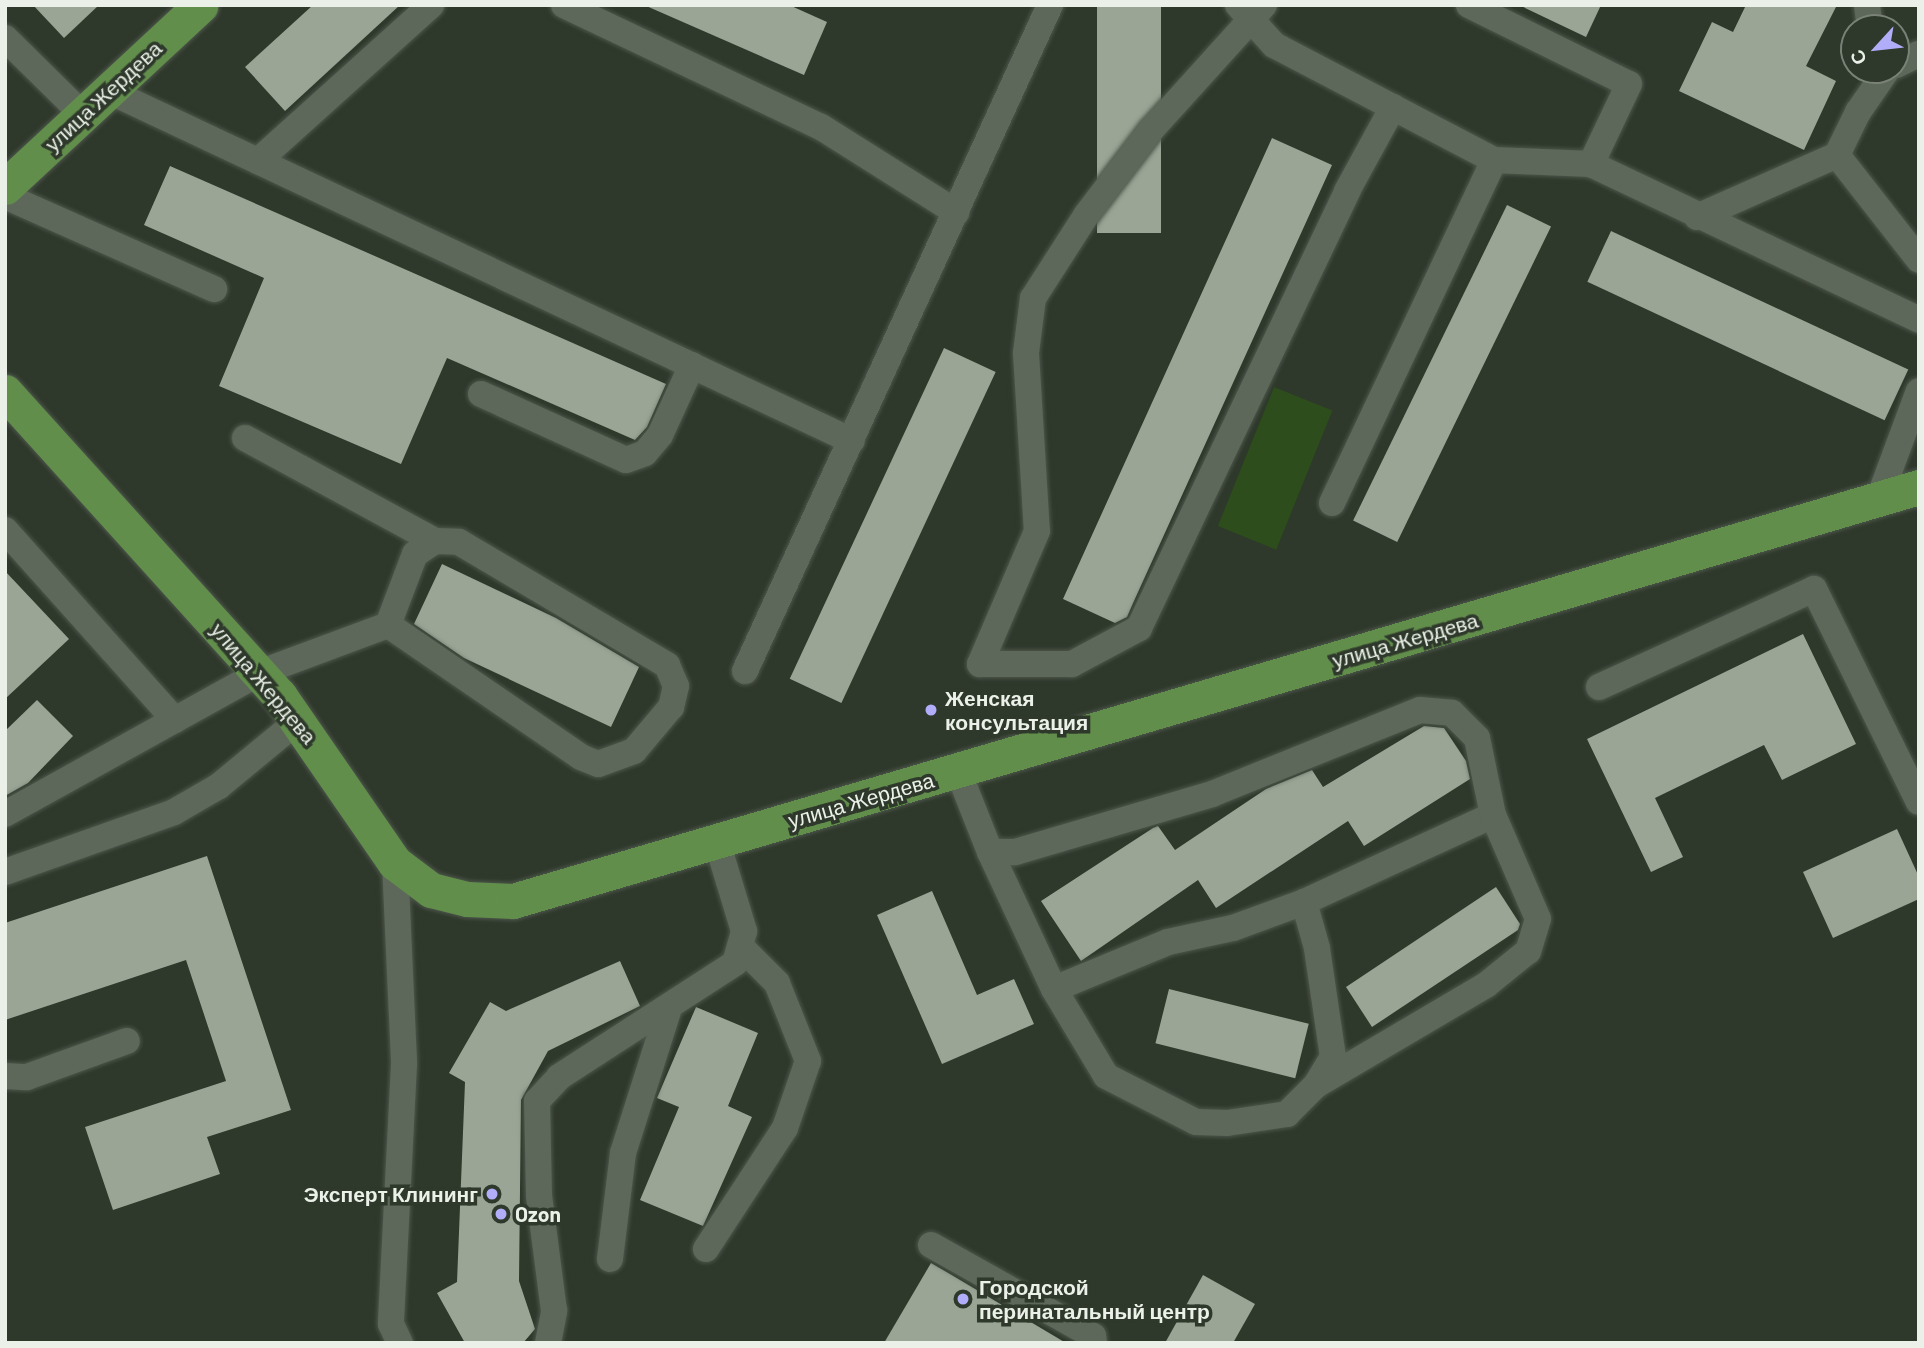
<!DOCTYPE html>
<meta charset="utf-8">
<style>
body{margin:0}
#map{position:relative;width:1924px;height:1348px;overflow:hidden;background:#2e382b;font-family:Barlow,sans-serif}
div>[style]{position:absolute}
.green>*{inset:0;background:#2d4d1d;transform-origin:0 0}
.building>*{inset:0;background:#9aa596;transform-origin:0 0}
.roads{filter:drop-shadow(0 0 2px #4d564a) drop-shadow(0 0 2px #4d564a)}
.minor>*{height:26px;margin:-13px;padding:0 13px;transform-origin:13px;border-radius:13px;background:#5e685a}
.major>*{height:35px;margin:-17.5px;padding:0 17.5px;transform-origin:17.5px;border-radius:17.5px;background:#628e4c}
.dots>*{width:19px;height:19px;translate:-50% -50%;box-sizing:border-box;border:4px solid #2e382b;border-radius:50%}
span{translate:-50% -50%;white-space:nowrap;text-align:center;line-height:1.15;-webkit-text-stroke:7px #2e382b;paint-order:stroke}
.street-label{font-size:21px;color:#ebf1e8}
.poi-label{font-size:21px;color:#ebf1e8;font-weight:700}
.left{translate:0 -50%;text-align:left}
.right{translate:-100% -50%;text-align:right}
.frame{position:absolute;inset:0;border:7px solid #ebf1e8;pointer-events:none}
.north{position:absolute;left:1840px;top:14px;width:70px;height:70px;box-sizing:border-box;background:#2e382b;border:2px solid #7a8277;border-radius:50%;rotate:243deg;font-size:19px;font-weight:700;line-height:28px;text-align:center;color:#ebf1e8}
.north::after{content:'';display:block;margin:auto;width:24px;height:32px;background:#b2adf9;clip-path:polygon(50% 0,100% 100%,50% 72%,0 100%)}
</style>
<div id="map">
<div class="green">
<div style="left:1274px;top:387px;width:63px;height:150px;rotate:22deg"></div>
</div>
<div class="building">
<div style="clip-path:polygon(33px 5px,99px 5px,64px 38px)"></div>
<div style="clip-path:polygon(313px 5px,400px 5px,285px 111px,245px 67px)"></div>
<div style="clip-path:polygon(644px 5px,789px 5px,827px 22px,804px 75px)"></div>
<div style="left:1097px;top:5px;width:64px;height:228px"></div>
<div style="clip-path:polygon(1519px 5px,1601px 5px,1586px 37px)"></div>
<div style="clip-path:polygon(1746px 5px,1837px 5px,1806px 66px,1836px 81px,1804px 150px,1679px 91px,1712px 22px,1733px 32px)"></div>
<div style="clip-path:polygon(1272px 138px,1332px 165px,1134px 601px,1127px 617px,1115px 623px,1063px 599px)"></div>
<div style="clip-path:polygon(170px 166px,666px 384px,647px 427px,635px 440px,447px 358px,401px 464px,219px 386px,264px 278px,144px 225px)"></div>
<div style="left:1507px;top:205px;width:49px;height:351px;rotate:26deg"></div>
<div style="left:1611px;top:231px;width:328px;height:56px;rotate:25deg"></div>
<div style="left:944px;top:348px;width:57px;height:365px;rotate:25deg"></div>
<div style="clip-path:polygon(442px 564px,556px 618px,639px 667px,611px 727px,464px 658px,414px 624px)"></div>
<div style="clip-path:polygon(5px 571px,69px 639px,5px 699px)"></div>
<div style="clip-path:polygon(1803px 634px,1856px 744px,1782px 780px,1764px 745px,1655px 798px,1683px 857px,1651px 872px,1587px 739px)"></div>
<div style="clip-path:polygon(37px 700px,73px 736px,28px 783px,5px 796px,5px 731px)"></div>
<div style="clip-path:polygon(1424px 726px,1444px 728px,1466px 761px,1470px 779px,1364px 846px,1348px 821px,1216px 908px,1198px 880px,1081px 961px,1041px 901px,1153px 828px,1158px 826px,1175px 850px,1266px 789px,1312px 770px,1323px 787px)"></div>
<div style="clip-path:polygon(1897px 829px,1919px 877px,1919px 899px,1833px 938px,1803px 872px)"></div>
<div style="clip-path:polygon(207px 856px,291px 1110px,207px 1137px,220px 1174px,113px 1210px,85px 1127px,226px 1081px,186px 960px,5px 1020px,5px 923px)"></div>
<div style="clip-path:polygon(1496px 887px,1520px 924px,1518px 930px,1372px 1027px,1346px 987px)"></div>
<div style="clip-path:polygon(932px 891px,977px 995px,1014px 979px,1034px 1024px,942px 1064px,877px 915px)"></div>
<div style="clip-path:polygon(620px 961px,640px 1006px,548px 1051px,521px 1100px,519px 1281px,535px 1329px,523px 1343px,465px 1343px,437px 1293px,457px 1282px,465px 1082px,449px 1073px,490px 1002px,506px 1011px)"></div>
<div style="left:1169px;top:989px;width:144px;height:56px;rotate:14deg"></div>
<div style="clip-path:polygon(696px 1007px,758px 1033px,728px 1106px,752px 1117px,703px 1226px,640px 1200px,679px 1107px,657px 1098px)"></div>
<div style="clip-path:polygon(931px 1263px,950px 1274px,1066px 1343px,884px 1343px)"></div>
<div style="clip-path:polygon(1203px 1275px,1255px 1304px,1233px 1343px,1165px 1343px)"></div>
</div>
<div class="roads">
<div class="minor">
<div style="left:564px;top:5px;width:284px;rotate:25.4deg"></div>
<div style="left:821px;top:127px;width:160px;rotate:32.2deg"></div>
<div style="left:1238px;top:5px;width:54px;rotate:48deg"></div>
<div style="left:1274px;top:45px;width:248px;rotate:27.6deg"></div>
<div style="left:1494px;top:160px;width:97px;rotate:2.4deg"></div>
<div style="left:1591px;top:164px;width:363px;rotate:25.4deg"></div>
<div style="left:1264px;top:5px;width:169px;rotate:132.1deg"></div>
<div style="left:1151px;top:130px;width:106px;rotate:127.3deg"></div>
<div style="left:1087px;top:214px;width:100px;rotate:122.7deg"></div>
<div style="left:1033px;top:298px;width:55px;rotate:97.3deg"></div>
<div style="left:1026px;top:353px;width:178px;rotate:86.5deg"></div>
<div style="left:1037px;top:531px;width:145px;rotate:113.2deg"></div>
<div style="left:980px;top:664px;width:92px"></div>
<div style="left:1072px;top:664px;width:76px;rotate:-28.2deg"></div>
<div style="left:1139px;top:628px;width:484px;rotate:-64.5deg"></div>
<div style="left:1347px;top:191px;width:96px;rotate:-61.3deg"></div>
<div style="left:1469px;top:5px;width:178px;rotate:26.3deg"></div>
<div style="left:1629px;top:84px;width:89px;rotate:115.4deg"></div>
<div style="left:1867px;top:5px;width:23px;rotate:83deg"></div>
<div style="left:5px;top:38px;width:110px;rotate:44.6deg"></div>
<div style="left:1896px;top:65px;width:25px;rotate:-26deg"></div>
<div style="left:109px;top:91px;width:821px;rotate:25.22deg"></div>
<div style="left:1837px;top:155px;width:133px;rotate:52deg"></div>
<div style="left:258px;top:161px;width:233px;rotate:-42deg"></div>
<div style="left:5px;top:196px;width:229px;rotate:24deg"></div>
<div style="left:1697px;top:217px;width:153px;rotate:-23.9deg"></div>
<div style="left:1837px;top:155px;width:48px;rotate:-64deg"></div>
<div style="left:1858px;top:112px;width:51px;rotate:-55.4deg"></div>
<div style="left:481px;top:394px;width:159px;rotate:24.5deg"></div>
<div style="left:626px;top:460px;width:20px;rotate:-20deg"></div>
<div style="left:645px;top:453px;width:23px;rotate:-50deg"></div>
<div style="left:660px;top:435px;width:77px;rotate:-65.4deg"></div>
<div style="left:245px;top:438px;width:216px;rotate:28.5deg"></div>
<div style="left:1878px;top:501px;width:117px;rotate:-69.6deg"></div>
<div style="left:1332px;top:503px;width:379px;rotate:-64.7deg"></div>
<div style="left:5px;top:530px;width:255px;rotate:48.2deg"></div>
<div style="left:745px;top:671px;width:733px;rotate:-65.39deg"></div>
<div style="left:1599px;top:687px;width:236px;rotate:-24.5deg"></div>
<div style="left:1814px;top:589px;width:237px;rotate:63.8deg"></div>
<div style="left:958px;top:771px;width:87px;rotate:68.4deg"></div>
<div style="left:990px;top:852px;width:151px;rotate:65deg"></div>
<div style="left:1054px;top:989px;width:101px;rotate:59.1deg"></div>
<div style="left:1106px;top:1076px;width:101px;rotate:27.1deg"></div>
<div style="left:1196px;top:1122px;width:31px;rotate:2deg"></div>
<div style="left:1227px;top:1123px;width:61px;rotate:-8.5deg"></div>
<div style="left:1287px;top:1114px;width:41px;rotate:-45deg"></div>
<div style="left:1316px;top:1085px;width:33px;rotate:-59deg"></div>
<div style="left:1333px;top:1057px;width:110px;rotate:-98.4deg"></div>
<div style="left:1317px;top:948px;width:48px;rotate:-105.8deg"></div>
<div style="left:1304px;top:902px;width:208px;rotate:-24.7deg"></div>
<div style="left:5px;top:814px;width:291px;rotate:-29deg"></div>
<div style="left:259px;top:673px;width:138px;rotate:-20.4deg"></div>
<div style="left:388px;top:625px;width:76px;rotate:-69.2deg"></div>
<div style="left:415px;top:554px;width:24px;rotate:-33deg"></div>
<div style="left:435px;top:541px;width:24px;rotate:2deg"></div>
<div style="left:459px;top:542px;width:242px;rotate:30.6deg"></div>
<div style="left:667px;top:665px;width:23px;rotate:67deg"></div>
<div style="left:676px;top:686px;width:22px;rotate:103deg"></div>
<div style="left:671px;top:707px;width:57px;rotate:130.1deg"></div>
<div style="left:634px;top:751px;width:38px;rotate:160deg"></div>
<div style="left:598px;top:764px;width:18px;rotate:-158deg"></div>
<div style="left:581px;top:757px;width:234px;rotate:-145.6deg"></div>
<div style="left:990px;top:852px;width:25px"></div>
<div style="left:1015px;top:852px;width:205px;rotate:-16.4deg"></div>
<div style="left:1212px;top:794px;width:224px;rotate:-22deg"></div>
<div style="left:1420px;top:710px;width:32px;rotate:5deg"></div>
<div style="left:1452px;top:713px;width:35px;rotate:45deg"></div>
<div style="left:1477px;top:738px;width:79px;rotate:78.3deg"></div>
<div style="left:1493px;top:815px;width:113px;rotate:66.6deg"></div>
<div style="left:1538px;top:919px;width:34px;rotate:107deg"></div>
<div style="left:1528px;top:951px;width:54px;rotate:141deg"></div>
<div style="left:1486px;top:985px;width:197px;rotate:149.5deg"></div>
<div style="left:395px;top:863px;width:201px;rotate:87.4deg"></div>
<div style="left:404px;top:1064px;width:260px;rotate:92.9deg"></div>
<div style="left:391px;top:1324px;width:21px;rotate:65deg"></div>
<div style="left:5px;top:872px;width:179px;rotate:-19.5deg"></div>
<div style="left:174px;top:812px;width:52px;rotate:-30deg"></div>
<div style="left:219px;top:786px;width:104px;rotate:-39.5deg"></div>
<div style="left:1054px;top:989px;width:123px;rotate:-22.4deg"></div>
<div style="left:1168px;top:942px;width:66px;rotate:-12.2deg"></div>
<div style="left:1233px;top:928px;width:76px;rotate:-20.1deg"></div>
<div style="left:5px;top:1076px;width:22px;rotate:3deg"></div>
<div style="left:27px;top:1077px;width:106px;rotate:-19.8deg"></div>
<div style="left:931px;top:1245px;width:186px;rotate:29.3deg"></div>
<div style="left:1093px;top:1336px;width:7px;rotate:82deg"></div>
<div style="left:706px;top:1249px;width:145px;rotate:-56.9deg"></div>
<div style="left:785px;top:1128px;width:71px;rotate:-71.1deg"></div>
<div style="left:808px;top:1061px;width:84px;rotate:-111.7deg"></div>
<div style="left:777px;top:983px;width:52px;rotate:-135deg"></div>
<div style="left:610px;top:1259px;width:107px;rotate:-83deg"></div>
<div style="left:623px;top:1153px;width:149px;rotate:-72.4deg"></div>
<div style="left:548px;top:1343px;width:33px;rotate:-79deg"></div>
<div style="left:554px;top:1311px;width:116px;rotate:-97.4deg"></div>
<div style="left:539px;top:1196px;width:95px;rotate:-91.2deg"></div>
<div style="left:537px;top:1101px;width:33px;rotate:-47deg"></div>
<div style="left:559px;top:1077px;width:210px;rotate:-32.9deg"></div>
<div style="left:735px;top:963px;width:33px;rotate:-74deg"></div>
<div style="left:744px;top:931px;width:93px;rotate:-106.9deg"></div>
</div>
<div class="major">
<div style="left:5px;top:187px;width:267px;rotate:-42.9deg"></div>
<div style="left:5px;top:392px;width:409px;rotate:47.9deg"></div>
<div style="left:279px;top:695px;width:204px;rotate:55.4deg"></div>
<div style="left:395px;top:863px;width:45px;rotate:36.9deg"></div>
<div style="left:431px;top:890px;width:37px;rotate:14deg"></div>
<div style="left:467px;top:899px;width:46px;rotate:2.5deg"></div>
<div style="left:513px;top:901px;width:1466px;rotate:-16.41deg"></div>
</div>
</div>
<div class="dots">
<div style="left:931px;top:710px;background:#b2adf9"></div>
<div style="left:492px;top:1194px;background:#b2adf9"></div>
<div style="left:501px;top:1214px;background:#b2adf9"></div>
<div style="left:963px;top:1299px;background:#b2adf9"></div>
</div>
<div class="street-label">
<span style="left:103px;top:96px;rotate:-43deg">улица Жердева</span>
<span style="left:1405px;top:640px;rotate:-16deg">улица Жердева</span>
<span style="left:264px;top:683px;rotate:50deg">улица Жердева</span>
<span style="left:861px;top:800px;rotate:-16deg">улица Жердева</span>
</div>
<div class="poi-label">
<span class="left" style="left:945px;top:710px">Женская<br>консультация</span>
<span class="right" style="left:478px;top:1194px">Эксперт Клининг</span>
<span class="left" style="left:515px;top:1214px">Ozon</span>
<span class="left" style="left:979px;top:1299px">Городской<br>перинатальный центр</span>
</div>
<div class="frame"></div>
<div class="north">С</div>
</div>
